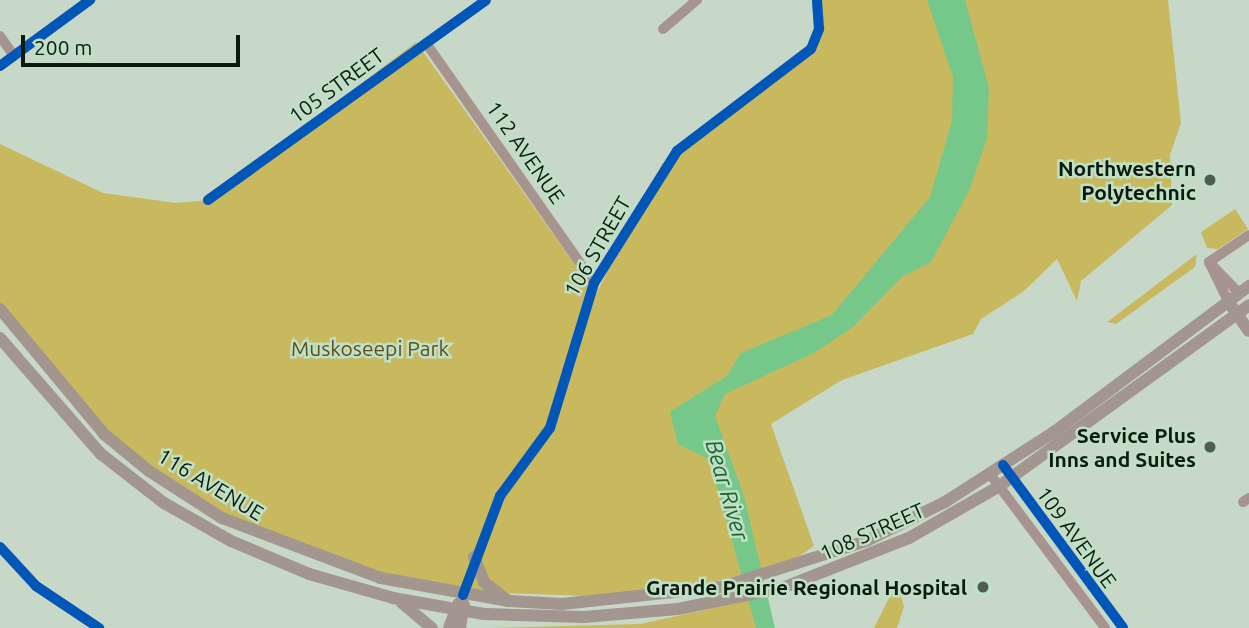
<!DOCTYPE html>
<style>
body{margin:0}
#map{position:relative;width:1249px;height:628px;overflow:hidden;background:#c7d8c9;font-family:Ubuntu,sans-serif}
div>[style]{position:absolute}
.green>*{inset:0;background:#c8b95f}
.water>*{inset:0;background:#76c78a}
.minor>*{height:10px;margin:-5px;padding:0 5px;transform-origin:5px;border-radius:5px;background:#a8948f}
.major>*{height:12px;margin:-6px;padding:0 6px;transform-origin:6px;border-radius:6px;background:#a2968e}
.cycleway>*{height:10px;margin:-5px;padding:0 5px;transform-origin:5px;border-radius:5px;background:#0057b8}
.dots>*{width:19px;height:19px;translate:-50% -50%;box-sizing:border-box;border:4px solid #bfe0c4;border-radius:50%}
span{translate:-50% -50%;white-space:nowrap;text-align:center;line-height:1.15;-webkit-text-stroke:5px #bfe0c4;paint-order:stroke}
.street-label{font-size:21px;color:#0e1a10}
.poi-label{font-size:21px;color:#0e1a10;font-weight:700}
.right{translate:-100% -50%;text-align:right}
.park-label{font-size:21px;color:#604e1a}
.water-label{font-size:23px;color:#1c6632;font-style:italic}
.scale{position:absolute;left:21px;top:35px;width:219px;height:32px;box-sizing:border-box;border:4px solid #0e1a10;border-top:0;padding-left:9px;font-size:21px;line-height:24px;white-space:nowrap;color:#0e1a10;-webkit-text-stroke:5px #bfe0c4;paint-order:stroke}
</style>
<div id="map">
<div class="green">
<div style="clip-path:polygon(814px 0,1168px 0,1181px 123px,1170px 155px,1172px 205px,1081px 281px,1077px 301px,1057px 259px,1024px 291px,981px 319px,973px 334px,842px 380px,771px 424px,814px 546px,792px 561px,700px 586px,589px 596px,439px 591px,272px 541px,127px 454px,0 308px,0 144px,103px 193px,176px 203px,208px 200px,416px 42px,596px 294px,662px 164px,797px 63px,818px 27px)"></div>
<div style="clip-path:polygon(1235px 209px,1248px 229px,1218px 249px,1207px 248px,1201px 232px)"></div>
<div style="clip-path:polygon(1197px 254px,1195px 267px,1116px 324px,1107px 322px)"></div>
<div style="clip-path:polygon(900px 591px,904px 607px,897px 628px,874px 628px,891px 594px)"></div>
<div style="clip-path:polygon(760px 598px,772px 628px,491px 628px,640px 624px)"></div>
</div>
<div class="water">
<div style="clip-path:polygon(927px 0,965px 0,989px 88px,987px 138px,969px 191px,931px 262px,902px 277px,853px 327px,814px 353px,725px 394px,715px 416px,744px 496px,775px 628px,756px 628px,710px 460px,678px 444px,670px 412px,727px 376px,741px 353px,832px 315px,930px 197px,952px 121px,953px 77px)"></div>
</div>
<div class="minor">
<div style="left:663px;top:29px;width:45px;rotate:-40.5deg"></div>
<div style="left:0;top:36px;width:24px;rotate:55deg"></div>
<div style="left:426px;top:43px;width:293px;rotate:55deg"></div>
<div style="left:0;top:66px;width:112px;rotate:-36.3deg"></div>
<div style="left:208px;top:200px;width:342px;rotate:-35.7deg"></div>
<div style="left:1209px;top:262px;width:48px;rotate:-34deg"></div>
<div style="left:1209px;top:262px;width:43px;rotate:64deg"></div>
<div style="left:1209px;top:262px;width:43px;rotate:45.9deg"></div>
<div style="left:1003px;top:465px;width:202px;rotate:53.6deg"></div>
<div style="left:990px;top:474px;width:192px;rotate:53.2deg"></div>
<div style="left:1243px;top:502px;width:7px;rotate:-34deg"></div>
<div style="left:0;top:547px;width:53px;rotate:47.3deg"></div>
<div style="left:36px;top:586px;width:76px;rotate:33.7deg"></div>
<div style="left:463px;top:595px;width:106px;rotate:-69.5deg"></div>
<div style="left:500px;top:496px;width:84px;rotate:-53.7deg"></div>
<div style="left:550px;top:428px;width:152px;rotate:-73.1deg"></div>
<div style="left:594px;top:283px;width:156px;rotate:-57.8deg"></div>
<div style="left:677px;top:151px;width:168px;rotate:-37.3deg"></div>
<div style="left:811px;top:49px;width:22px;rotate:-68deg"></div>
<div style="left:819px;top:29px;width:29px;rotate:-94deg"></div>
</div>
<div class="major">
<div style="left:1232px;top:307px;width:29px;rotate:55deg"></div>
<div style="left:0;top:309px;width:163px;rotate:50.2deg"></div>
<div style="left:104px;top:434px;width:58px;rotate:39.4deg"></div>
<div style="left:149px;top:471px;width:87px;rotate:32.8deg"></div>
<div style="left:222px;top:518px;width:170px;rotate:20.7deg"></div>
<div style="left:381px;top:578px;width:130px;rotate:10.2deg"></div>
<div style="left:509px;top:601px;width:53px;rotate:3.2deg"></div>
<div style="left:562px;top:604px;width:161px;rotate:-6.1deg"></div>
<div style="left:722px;top:587px;width:151px;rotate:-17.7deg"></div>
<div style="left:866px;top:541px;width:88px;rotate:-26.3deg"></div>
<div style="left:945px;top:502px;width:130px;rotate:-32.7deg"></div>
<div style="left:1054px;top:432px;width:244px;rotate:-36.8deg"></div>
<div style="left:0;top:338px;width:154px;rotate:49deg"></div>
<div style="left:101px;top:454px;width:80px;rotate:37.9deg"></div>
<div style="left:164px;top:503px;width:77px;rotate:29.6deg"></div>
<div style="left:231px;top:541px;width:85px;rotate:22.9deg"></div>
<div style="left:309px;top:574px;width:87px;rotate:15.9deg"></div>
<div style="left:393px;top:598px;width:92px;rotate:10deg"></div>
<div style="left:484px;top:614px;width:100px;rotate:1.7deg"></div>
<div style="left:584px;top:617px;width:94px;rotate:-4.9deg"></div>
<div style="left:678px;top:609px;width:106px;rotate:-11.4deg"></div>
<div style="left:782px;top:588px;width:136px;rotate:-21.5deg"></div>
<div style="left:909px;top:538px;width:103px;rotate:-29.8deg"></div>
<div style="left:998px;top:487px;width:310px;rotate:-35.9deg"></div>
<div style="left:474px;top:557px;width:27px;rotate:68deg"></div>
<div style="left:484px;top:582px;width:28px;rotate:38deg"></div>
<div style="left:402px;top:603px;width:39px;rotate:40deg"></div>
<div style="left:449px;top:628px;width:26px;rotate:-69deg"></div>
<div style="left:460px;top:628px;width:24px;rotate:-81deg"></div>
</div>
<div class="cycleway">
<div style="left:0;top:66px;width:112px;rotate:-36.3deg"></div>
<div style="left:208px;top:200px;width:342px;rotate:-35.7deg"></div>
<div style="left:1003px;top:465px;width:202px;rotate:53.6deg"></div>
<div style="left:0;top:547px;width:53px;rotate:47.3deg"></div>
<div style="left:36px;top:586px;width:76px;rotate:33.7deg"></div>
<div style="left:463px;top:595px;width:106px;rotate:-69.5deg"></div>
<div style="left:500px;top:496px;width:84px;rotate:-53.7deg"></div>
<div style="left:550px;top:428px;width:152px;rotate:-73.1deg"></div>
<div style="left:594px;top:283px;width:156px;rotate:-57.8deg"></div>
<div style="left:677px;top:151px;width:168px;rotate:-37.3deg"></div>
<div style="left:811px;top:49px;width:22px;rotate:-68deg"></div>
<div style="left:819px;top:29px;width:29px;rotate:-94deg"></div>
</div>
<div class="dots">
<div style="left:1210px;top:180px;background:#4f5c51"></div>
<div style="left:1210px;top:447px;background:#4f5c51"></div>
<div style="left:983px;top:587px;background:#4f5c51"></div>
</div>
<div class="street-label">
<span style="left:336px;top:85px;rotate:-36deg">105 STREET</span>
<span style="left:526px;top:152px;rotate:55deg">112 AVENUE</span>
<span style="left:597px;top:246px;rotate:-60deg">106 STREET</span>
<span style="left:211px;top:484px;rotate:31deg">116 AVENUE</span>
<span style="left:872px;top:531px;rotate:-24deg">108 STREET</span>
<span style="left:1077px;top:537px;rotate:54deg">109 AVENUE</span>
</div>
<div class="poi-label">
<span class="right" style="left:1196px;top:180px">Northwestern<br>Polytechnic</span>
<span class="right" style="left:1196px;top:447px">Service Plus<br>Inns and Suites</span>
<span class="right" style="left:967px;top:587px">Grande Prairie Regional Hospital</span>
</div>
<div class="park-label">
<span style="left:370px;top:348px">Muskoseepi Park</span>
</div>
<div class="water-label">
<span style="left:727px;top:490px;rotate:74deg">Bear River</span>
</div>
<div class="scale">200 m</div>
</div>
